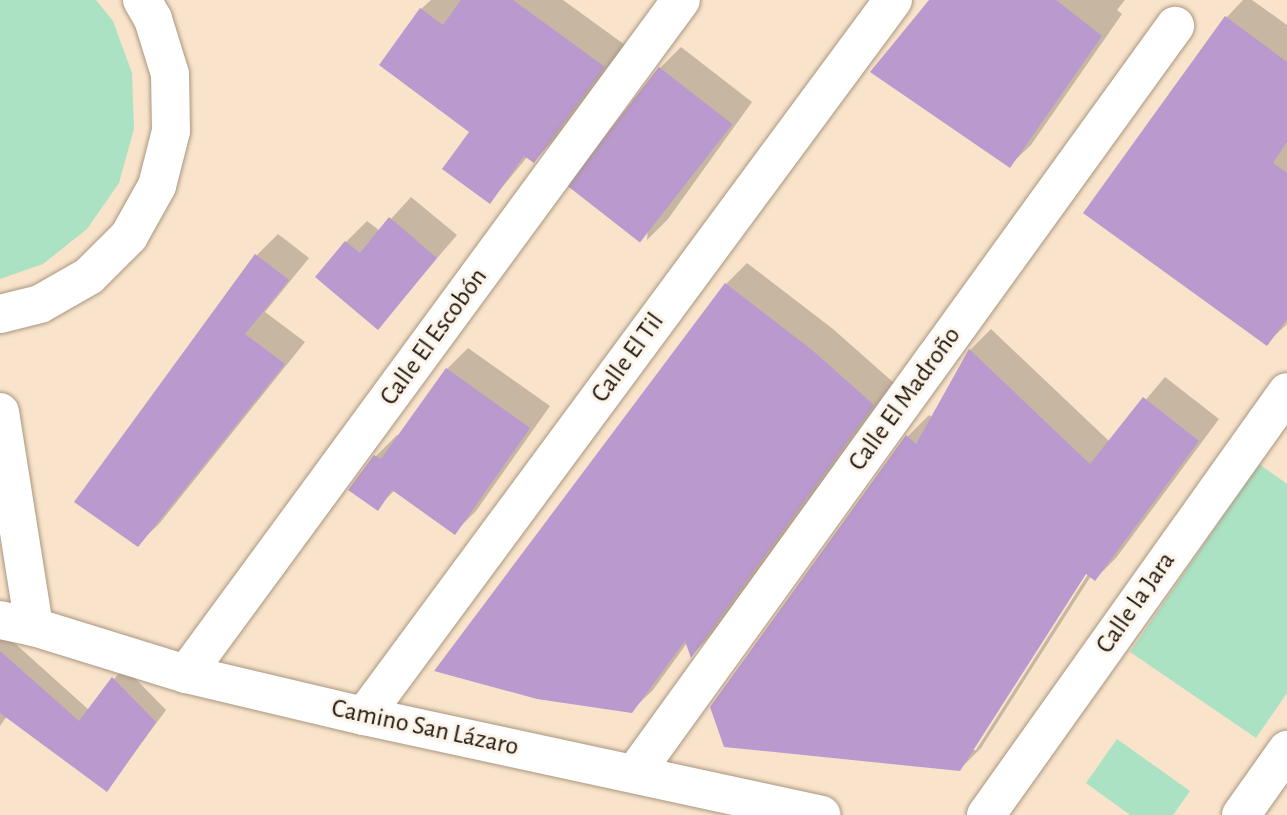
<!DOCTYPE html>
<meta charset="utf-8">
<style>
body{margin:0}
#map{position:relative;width:1287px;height:815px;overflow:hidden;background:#f9e4cb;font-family:"Alegreya Sans",sans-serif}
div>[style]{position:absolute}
.green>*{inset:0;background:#abe2c3}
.shadow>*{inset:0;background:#0003}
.building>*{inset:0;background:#ba99ce;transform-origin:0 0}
.roads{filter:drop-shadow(0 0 2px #aa9680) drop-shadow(0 0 2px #aa9680)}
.minor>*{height:38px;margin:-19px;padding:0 19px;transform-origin:19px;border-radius:19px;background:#fff}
.major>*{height:38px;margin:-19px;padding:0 19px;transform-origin:19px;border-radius:19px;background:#fff}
span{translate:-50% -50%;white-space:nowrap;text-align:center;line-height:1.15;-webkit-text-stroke:6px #fcf3e9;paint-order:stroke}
.street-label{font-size:26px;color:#1e170e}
</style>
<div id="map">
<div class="green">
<div style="clip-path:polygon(0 0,96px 0,113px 21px,132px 73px,134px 129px,119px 183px,87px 229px,43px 264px,0 279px)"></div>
<div style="clip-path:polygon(1259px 464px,1287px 484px,1287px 693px,1256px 738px,1130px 652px)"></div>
<div style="clip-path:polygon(1117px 739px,1190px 791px,1173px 815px,1130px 815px,1086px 783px)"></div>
</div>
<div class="shadow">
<div style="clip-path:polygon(431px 0,563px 0,625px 45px,555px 139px,534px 161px,528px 156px,490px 202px,471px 132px,421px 9px)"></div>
<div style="clip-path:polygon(931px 0,1125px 0,1117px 10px,1122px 14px,1031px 145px,1009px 166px)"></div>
<div style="clip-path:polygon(1243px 0,1252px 0,1287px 25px,1287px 324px,1267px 343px,1226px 18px)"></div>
<div style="clip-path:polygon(681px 47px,752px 102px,668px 219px,647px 240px,660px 68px)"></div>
<div style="clip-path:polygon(411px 197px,457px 235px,378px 327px,346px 242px,367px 221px,380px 231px)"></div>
<div style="clip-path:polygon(278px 234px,309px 258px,265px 312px,305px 342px,159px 524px,137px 545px,77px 502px,257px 255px)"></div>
<div style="clip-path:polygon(747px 263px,833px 329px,894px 383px,712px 634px,692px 655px,687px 643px,653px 690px,631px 711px,726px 284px)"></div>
<div style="clip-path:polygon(evenodd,991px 329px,1110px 442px,1165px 377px,1219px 419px,1116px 558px,1095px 579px,1091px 576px,981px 748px,960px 769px,712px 707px,908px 436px,929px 415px,933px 418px,970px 350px,991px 329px,1089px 566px,1092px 568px,976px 750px,972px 750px,1089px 566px)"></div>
<div style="clip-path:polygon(468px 348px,550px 406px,476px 511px,455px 532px,395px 490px,377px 508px,351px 490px,376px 456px,397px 435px,399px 436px,447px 369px)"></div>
<div style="clip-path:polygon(0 630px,89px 710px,124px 667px,166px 710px,107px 790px,7px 716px,0 726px)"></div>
</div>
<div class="building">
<div style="clip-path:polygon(461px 0,513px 0,605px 67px,534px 163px,524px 156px,490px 204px,442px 169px,469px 132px,379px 65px,420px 8px,443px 25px)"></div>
<div style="clip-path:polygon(929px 0,1056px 0,1102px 36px,1010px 168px,870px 72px)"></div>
<div style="clip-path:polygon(1225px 16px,1287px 62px,1287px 142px,1273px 163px,1287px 173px,1287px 319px,1267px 346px,1083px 213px)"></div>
<div style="left:659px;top:67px;width:93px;height:150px;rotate:38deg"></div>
<div style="clip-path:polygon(389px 217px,437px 258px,378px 330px,315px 277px,345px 241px,360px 253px)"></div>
<div style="clip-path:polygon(255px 254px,289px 280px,245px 334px,285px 364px,138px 547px,74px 502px)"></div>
<div style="clip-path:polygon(725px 283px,812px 350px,874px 405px,691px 658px,685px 641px,632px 713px,537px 699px,434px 671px)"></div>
<div style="clip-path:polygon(969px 349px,1090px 464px,1143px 397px,1199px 441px,1095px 581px,1086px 574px,960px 771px,724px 747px,710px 707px,906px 435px,916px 444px)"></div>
<div style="clip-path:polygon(446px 368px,530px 428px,455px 535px,392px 490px,378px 511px,348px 490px,374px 455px,381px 459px)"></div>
<div style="clip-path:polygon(0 651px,79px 721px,112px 677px,156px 722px,107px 792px,0 713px)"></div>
</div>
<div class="roads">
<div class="minor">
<div style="left:0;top:412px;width:218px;rotate:81deg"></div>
<div style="left:0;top:620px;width:35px;rotate:12deg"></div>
<div style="left:34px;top:627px;width:159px;rotate:17.2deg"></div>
<div style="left:186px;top:674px;width:183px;rotate:13.3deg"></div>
<div style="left:364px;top:716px;width:468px;rotate:12.2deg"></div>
<div style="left:186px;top:674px;width:836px;rotate:-53.71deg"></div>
<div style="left:364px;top:716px;width:890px;rotate:-53.54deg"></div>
<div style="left:635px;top:773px;width:922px;rotate:-54.14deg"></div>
<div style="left:986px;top:815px;width:519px;rotate:-54.56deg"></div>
<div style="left:1241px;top:815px;width:80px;rotate:-54.7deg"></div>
</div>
<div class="major">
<div style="left:0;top:314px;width:41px;rotate:-14deg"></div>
<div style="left:40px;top:304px;width:56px;rotate:-29.7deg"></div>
<div style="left:89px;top:276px;width:57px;rotate:-45deg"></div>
<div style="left:129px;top:236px;width:57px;rotate:-60.8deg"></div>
<div style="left:157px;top:186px;width:57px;rotate:-75.7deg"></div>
<div style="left:171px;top:131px;width:57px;rotate:-91deg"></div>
<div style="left:170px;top:74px;width:58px;rotate:-107.2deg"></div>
<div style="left:153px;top:19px;width:22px;rotate:-120deg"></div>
</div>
</div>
<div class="street-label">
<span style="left:434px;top:337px;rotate:-54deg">Calle El Escobón</span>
<span style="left:628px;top:358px;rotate:-54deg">Calle El Til</span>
<span style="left:905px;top:399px;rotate:-54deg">Calle El Madroño</span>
<span style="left:1136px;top:603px;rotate:-55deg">Calle la Jara</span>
<span style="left:425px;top:728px;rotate:12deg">Camino San Lázaro</span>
</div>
</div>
